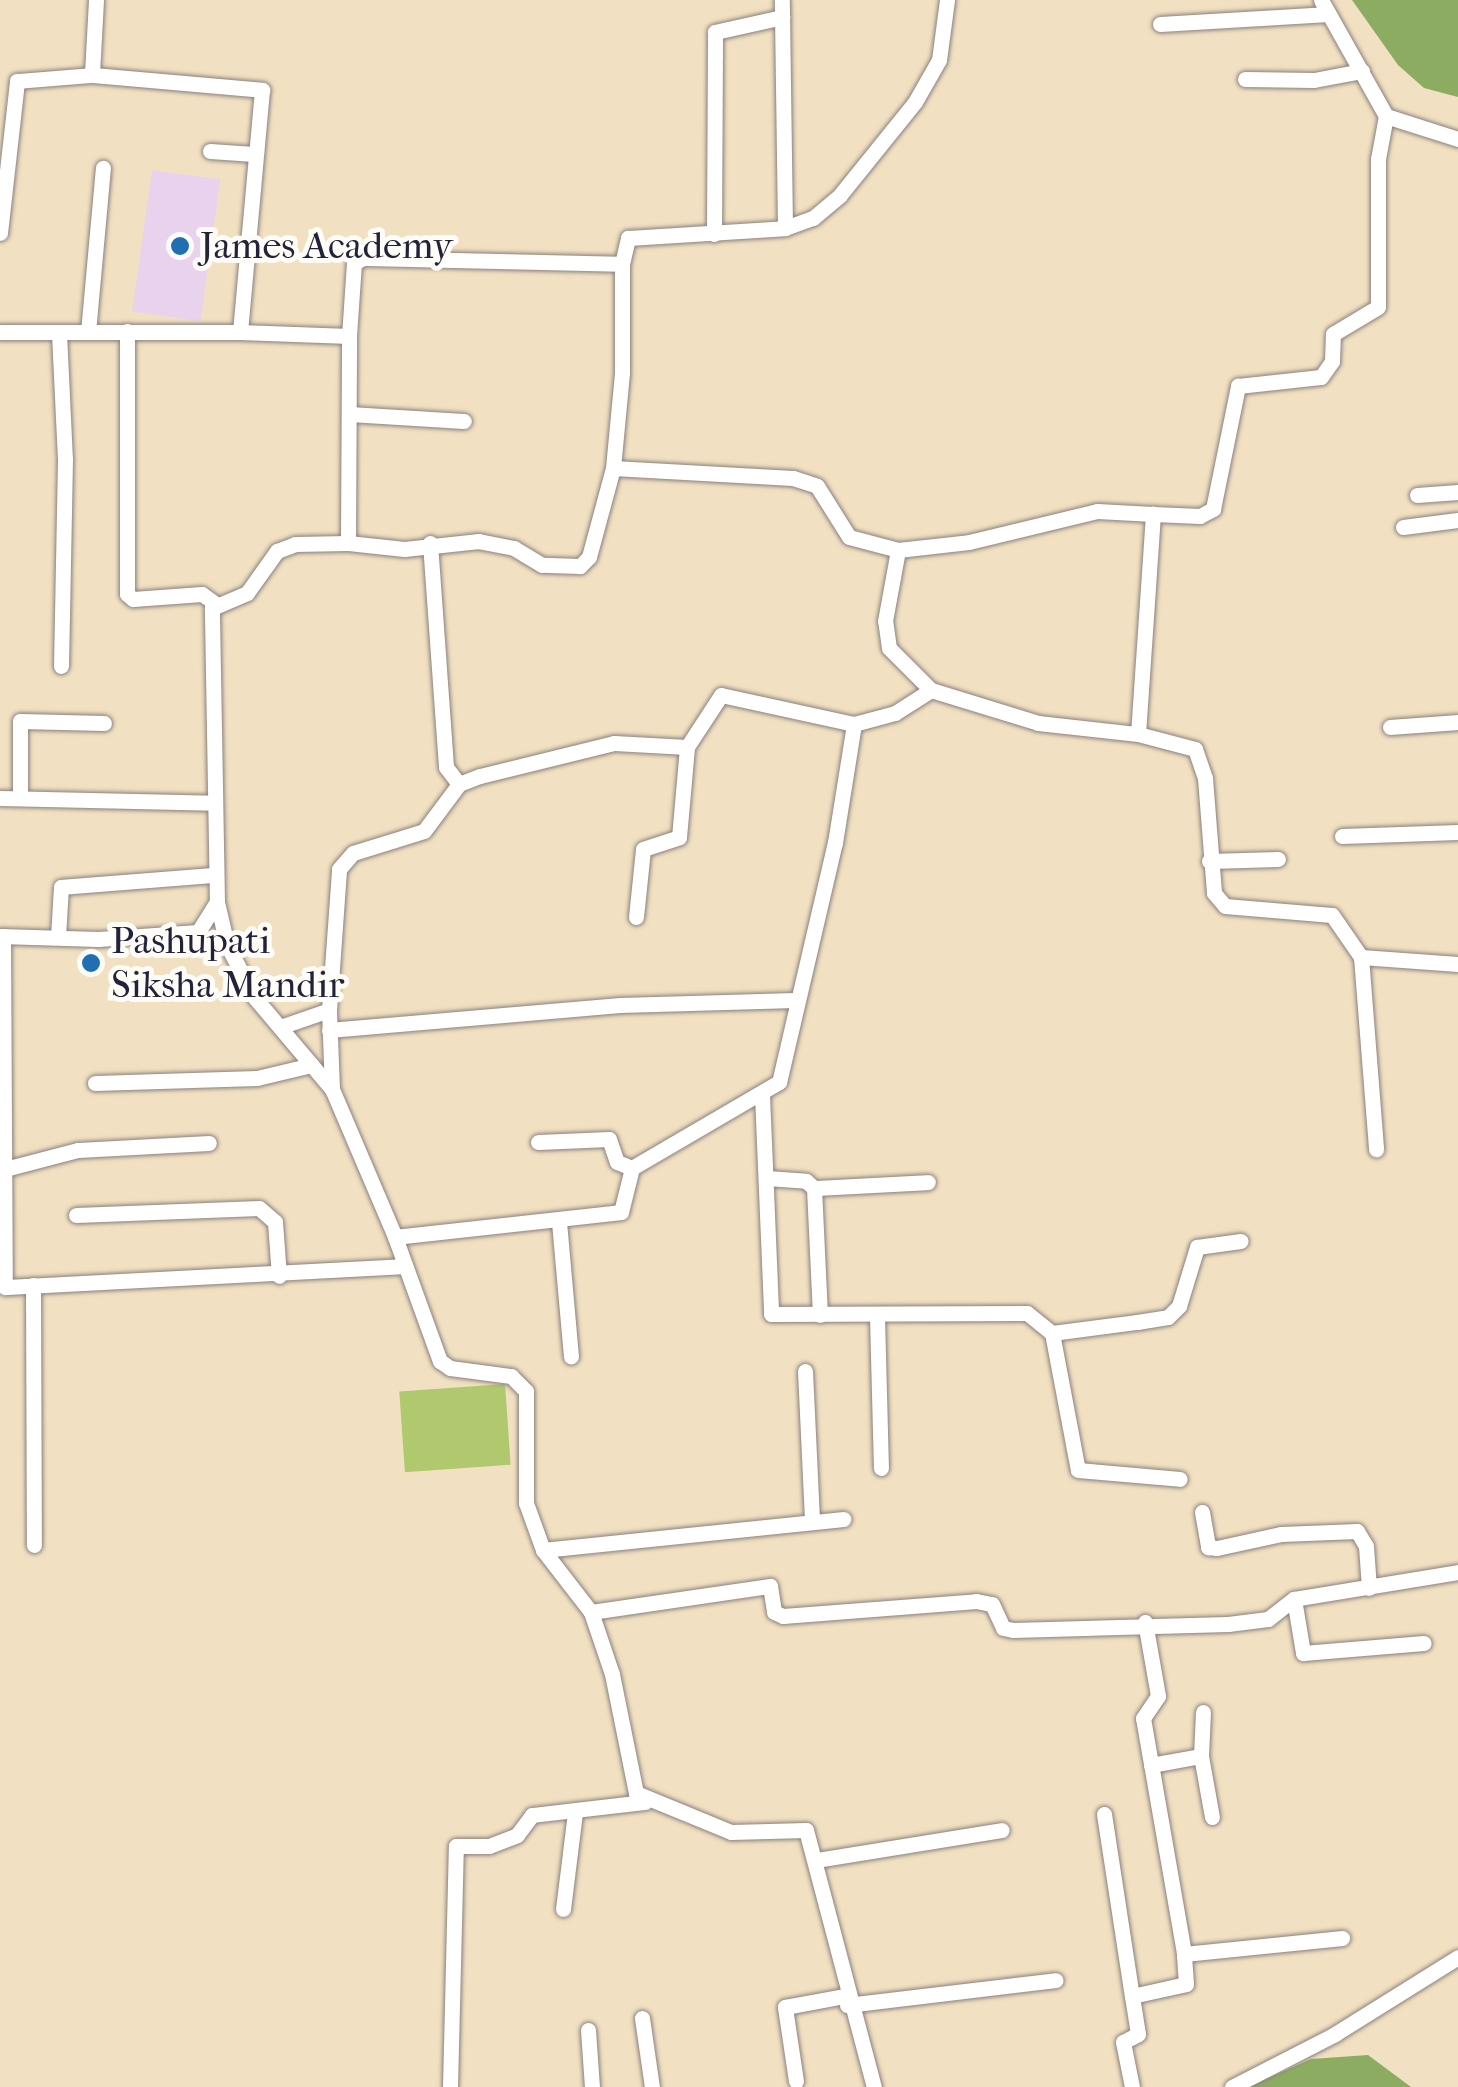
<!DOCTYPE html>
<style>
body{margin:0}
#map{position:relative;width:1458px;height:2087px;overflow:hidden;background:#f2e0c2;font-family:"IM FELL French Canon",serif}
div>[style]{position:absolute}
.built>*{inset:0;background:#e9d2ed;transform-origin:0 0}
.green>*{inset:0;background:#b1c96e;transform-origin:0 0}
.forest>*{inset:0;background:#8cad61}
.roads{filter:drop-shadow(0 0 2px #8a817e) drop-shadow(0 0 2px #8a817e)}
.minor>*{height:15px;margin:-7.5px;padding:0 7.5px;transform-origin:7.5px;border-radius:7.5px;background:#fff}
.dots>*{width:28px;height:28px;translate:-50% -50%;box-sizing:border-box;border:5px solid #fdfcf7;border-radius:50%}
span{translate:-50% -50%;white-space:nowrap;text-align:center;line-height:1.15;-webkit-text-stroke:10px #fdfcf7;paint-order:stroke}
.poi-label{font-size:38px;color:#22223b}
.left{translate:0 -50%;text-align:left}
</style>
<div id="map">
<div class="built">
<div style="left:152px;top:170px;width:69px;height:143px;rotate:8deg"></div>
</div>
<div class="green">
<div style="left:505px;top:1384px;width:81px;height:106px;rotate:86deg"></div>
</div>
<div class="forest">
<div style="clip-path:polygon(1352px 0,1458px 0,1458px 97px,1424px 88px,1398px 65px)"></div>
<div style="clip-path:polygon(1368px 2055px,1411px 2087px,1248px 2087px,1311px 2059px)"></div>
</div>
<div class="roads">
<div class="minor">
<div style="left:96px;top:0;width:75px;rotate:93.1deg"></div>
<div style="left:92px;top:75px;width:171px;rotate:5deg"></div>
<div style="left:262px;top:90px;width:243px;rotate:95.2deg"></div>
<div style="left:240px;top:332px;width:109px;rotate:2.1deg"></div>
<div style="left:1321px;top:0;width:133px;rotate:60.7deg"></div>
<div style="left:1386px;top:116px;width:76px;rotate:17.7deg"></div>
<div style="left:1160px;top:24px;width:169px;rotate:-3.4deg"></div>
<div style="left:1245px;top:79px;width:69px;rotate:0.8deg"></div>
<div style="left:1314px;top:80px;width:49px;rotate:-10.6deg"></div>
<div style="left:210px;top:151px;width:44px;rotate:3.9deg"></div>
<div style="left:785px;top:228px;width:30px;rotate:-20deg"></div>
<div style="left:813px;top:218px;width:35px;rotate:-40deg"></div>
<div style="left:840px;top:195px;width:119px;rotate:-51.1deg"></div>
<div style="left:915px;top:102px;width:48px;rotate:-60.3deg"></div>
<div style="left:939px;top:60px;width:61px;rotate:-82.4deg"></div>
<div style="left:0;top:233px;width:153px;rotate:-83.6deg"></div>
<div style="left:17px;top:81px;width:75px;rotate:-4.6deg"></div>
<div style="left:714px;top:234px;width:202px;rotate:-89.7deg"></div>
<div style="left:715px;top:32px;width:69px;rotate:-12.6deg"></div>
<div style="left:363px;top:258px;width:259px;rotate:1.3deg"></div>
<div style="left:622px;top:264px;width:109px;rotate:90deg"></div>
<div style="left:622px;top:373px;width:95px;rotate:95.4deg"></div>
<div style="left:613px;top:468px;width:92px;rotate:105.1deg"></div>
<div style="left:589px;top:557px;width:13px;rotate:135deg"></div>
<div style="left:580px;top:566px;width:38px;rotate:-178deg"></div>
<div style="left:542px;top:565px;width:33px;rotate:-149deg"></div>
<div style="left:514px;top:548px;width:36px;rotate:-169deg"></div>
<div style="left:479px;top:541px;width:75px;rotate:173.9deg"></div>
<div style="left:404px;top:549px;width:56px;rotate:-173.9deg"></div>
<div style="left:348px;top:543px;width:207px;rotate:-89.7deg"></div>
<div style="left:349px;top:336px;width:73px;rotate:-86.1deg"></div>
<div style="left:354px;top:263px;width:10px;rotate:-29deg"></div>
<div style="left:622px;top:264px;width:27px;rotate:-77deg"></div>
<div style="left:628px;top:238px;width:157px;rotate:-3.6deg"></div>
<div style="left:785px;top:228px;width:228px;rotate:-90.8deg"></div>
<div style="left:127px;top:331px;width:263px;rotate:90deg"></div>
<div style="left:127px;top:594px;width:8px;rotate:40deg"></div>
<div style="left:133px;top:599px;width:69px;rotate:-4.1deg"></div>
<div style="left:202px;top:594px;width:17px;rotate:36deg"></div>
<div style="left:0;top:332px;width:240px"></div>
<div style="left:88px;top:332px;width:165px;rotate:-84.8deg"></div>
<div style="left:59px;top:333px;width:126px;rotate:87.3deg"></div>
<div style="left:65px;top:459px;width:207px;rotate:91.1deg"></div>
<div style="left:349px;top:414px;width:115px;rotate:3.5deg"></div>
<div style="left:613px;top:468px;width:180px;rotate:3.2deg"></div>
<div style="left:793px;top:478px;width:25px;rotate:18deg"></div>
<div style="left:817px;top:486px;width:60px;rotate:57.9deg"></div>
<div style="left:849px;top:537px;width:51px;rotate:14.9deg"></div>
<div style="left:1417px;top:495px;width:41px;rotate:-4.2deg"></div>
<div style="left:1403px;top:527px;width:55px;rotate:-7.3deg"></div>
<div style="left:430px;top:543px;width:225px;rotate:85.9deg"></div>
<div style="left:446px;top:767px;width:21px;rotate:53deg"></div>
<div style="left:931px;top:690px;width:59px;rotate:-135deg"></div>
<div style="left:889px;top:648px;width:27px;rotate:-98deg"></div>
<div style="left:885px;top:621px;width:72px;rotate:-79.6deg"></div>
<div style="left:898px;top:550px;width:71px;rotate:-6.4deg"></div>
<div style="left:969px;top:542px;width:132px;rotate:-13.6deg"></div>
<div style="left:1097px;top:511px;width:56px;rotate:3.1deg"></div>
<div style="left:854px;top:724px;width:120px;rotate:99.1deg"></div>
<div style="left:835px;top:842px;width:246px;rotate:103.1deg"></div>
<div style="left:779px;top:1082px;width:170px;rotate:149.7deg"></div>
<div style="left:632px;top:1168px;width:45px;rotate:104deg"></div>
<div style="left:621px;top:1212px;width:227px;rotate:173.7deg"></div>
<div style="left:395px;top:1237px;width:132px;rotate:70.1deg"></div>
<div style="left:440px;top:1361px;width:12px;rotate:35deg"></div>
<div style="left:450px;top:1368px;width:62px;rotate:7.5deg"></div>
<div style="left:511px;top:1376px;width:21px;rotate:45deg"></div>
<div style="left:526px;top:1391px;width:112px;rotate:90deg"></div>
<div style="left:526px;top:1503px;width:50px;rotate:70.1deg"></div>
<div style="left:543px;top:1550px;width:78px;rotate:52.3deg"></div>
<div style="left:591px;top:1612px;width:65px;rotate:71.3deg"></div>
<div style="left:612px;top:1674px;width:121px;rotate:78.6deg"></div>
<div style="left:636px;top:1793px;width:103px;rotate:22.3deg"></div>
<div style="left:731px;top:1832px;width:75px;rotate:-1.5deg"></div>
<div style="left:806px;top:1830px;width:266px;rotate:75.2deg"></div>
<div style="left:1390px;top:727px;width:68px;rotate:-4.2deg"></div>
<div style="left:1138px;top:734px;width:221px;rotate:-86.1deg"></div>
<div style="left:1153px;top:514px;width:47px;rotate:2.4deg"></div>
<div style="left:1200px;top:516px;width:15px;rotate:-28deg"></div>
<div style="left:1213px;top:509px;width:126px;rotate:-78.5deg"></div>
<div style="left:1238px;top:386px;width:83px;rotate:-6.2deg"></div>
<div style="left:1321px;top:377px;width:19px;rotate:-55deg"></div>
<div style="left:1332px;top:361px;width:27px;rotate:-88deg"></div>
<div style="left:1333px;top:334px;width:52px;rotate:-31deg"></div>
<div style="left:1378px;top:307px;width:148px;rotate:-90deg"></div>
<div style="left:1378px;top:159px;width:44px;rotate:-79.5deg"></div>
<div style="left:20px;top:797px;width:76px;rotate:-90deg"></div>
<div style="left:20px;top:721px;width:84px;rotate:1.4deg"></div>
<div style="left:0;top:798px;width:214px;rotate:1.3deg"></div>
<div style="left:1342px;top:836px;width:116px;rotate:-2deg"></div>
<div style="left:1209px;top:861px;width:69px;rotate:-1.7deg"></div>
<div style="left:217px;top:902px;width:44px;rotate:76.9deg"></div>
<div style="left:227px;top:945px;width:60px;rotate:62.2deg"></div>
<div style="left:255px;top:998px;width:119px;rotate:49.8deg"></div>
<div style="left:332px;top:1089px;width:161px;rotate:66.9deg"></div>
<div style="left:636px;top:917px;width:68px;rotate:-84.1deg"></div>
<div style="left:643px;top:849px;width:38px;rotate:-18deg"></div>
<div style="left:679px;top:837px;width:90px;rotate:-84.9deg"></div>
<div style="left:0;top:936px;width:98px;rotate:1.8deg"></div>
<div style="left:98px;top:939px;width:100px;rotate:-4deg"></div>
<div style="left:198px;top:932px;width:36px;rotate:-58deg"></div>
<div style="left:217px;top:902px;width:294px;rotate:-91deg"></div>
<div style="left:212px;top:608px;width:38px;rotate:-23deg"></div>
<div style="left:247px;top:593px;width:52px;rotate:-54.5deg"></div>
<div style="left:277px;top:551px;width:19px;rotate:-21deg"></div>
<div style="left:295px;top:544px;width:53px;rotate:-1.1deg"></div>
<div style="left:3px;top:936px;width:351px;rotate:89.7deg"></div>
<div style="left:5px;top:1287px;width:399px;rotate:-3deg"></div>
<div style="left:58px;top:937px;width:50px;rotate:-86.6deg"></div>
<div style="left:61px;top:887px;width:154px;rotate:-4.5deg"></div>
<div style="left:1361px;top:957px;width:193px;rotate:85.5deg"></div>
<div style="left:280px;top:1027px;width:52px;rotate:-19.1deg"></div>
<div style="left:329px;top:1030px;width:292px;rotate:-4.9deg"></div>
<div style="left:620px;top:1005px;width:175px;rotate:-1.6deg"></div>
<div style="left:95px;top:1083px;width:162px;rotate:-1.8deg"></div>
<div style="left:257px;top:1078px;width:56px;rotate:-13.5deg"></div>
<div style="left:332px;top:1089px;width:79px;rotate:-92.2deg"></div>
<div style="left:329px;top:1010px;width:141px;rotate:-85.9deg"></div>
<div style="left:339px;top:869px;width:21px;rotate:-49deg"></div>
<div style="left:353px;top:853px;width:74px;rotate:-17.2deg"></div>
<div style="left:424px;top:831px;width:59px;rotate:-53.3deg"></div>
<div style="left:459px;top:784px;width:22px;rotate:-21deg"></div>
<div style="left:480px;top:776px;width:138px;rotate:-13.8deg"></div>
<div style="left:614px;top:743px;width:73px;rotate:3.1deg"></div>
<div style="left:687px;top:747px;width:62px;rotate:-56.8deg"></div>
<div style="left:721px;top:695px;width:136px;rotate:12.3deg"></div>
<div style="left:854px;top:724px;width:42px;rotate:-15deg"></div>
<div style="left:895px;top:713px;width:43px;rotate:-32.6deg"></div>
<div style="left:931px;top:690px;width:112px;rotate:17.1deg"></div>
<div style="left:1038px;top:723px;width:101px;rotate:6.3deg"></div>
<div style="left:1138px;top:734px;width:59px;rotate:14.7deg"></div>
<div style="left:1195px;top:749px;width:31px;rotate:71deg"></div>
<div style="left:1205px;top:778px;width:115px;rotate:85.5deg"></div>
<div style="left:1214px;top:893px;width:17px;rotate:50deg"></div>
<div style="left:1225px;top:906px;width:107px;rotate:4.8deg"></div>
<div style="left:1332px;top:915px;width:51px;rotate:55.4deg"></div>
<div style="left:1361px;top:957px;width:97px;rotate:4.1deg"></div>
<div style="left:762px;top:1095px;width:219px;rotate:87.6deg"></div>
<div style="left:771px;top:1314px;width:256px;rotate:-0.2deg"></div>
<div style="left:1027px;top:1313px;width:32px;rotate:39deg"></div>
<div style="left:1052px;top:1333px;width:86px;rotate:-7.4deg"></div>
<div style="left:1137px;top:1322px;width:31px;rotate:-9deg"></div>
<div style="left:1168px;top:1317px;width:16px;rotate:-45deg"></div>
<div style="left:1179px;top:1306px;width:62px;rotate:-73deg"></div>
<div style="left:1197px;top:1247px;width:44px;rotate:-7.8deg"></div>
<div style="left:538px;top:1142px;width:71px;rotate:-2.4deg"></div>
<div style="left:609px;top:1139px;width:24px;rotate:71deg"></div>
<div style="left:617px;top:1162px;width:16px;rotate:22deg"></div>
<div style="left:5px;top:1169px;width:75px;rotate:-14.6deg"></div>
<div style="left:78px;top:1150px;width:131px;rotate:-3.1deg"></div>
<div style="left:767px;top:1178px;width:39px;rotate:4deg"></div>
<div style="left:806px;top:1181px;width:11px;rotate:41deg"></div>
<div style="left:814px;top:1188px;width:127px;rotate:87.3deg"></div>
<div style="left:814px;top:1188px;width:114px;rotate:-3deg"></div>
<div style="left:76px;top:1215px;width:183px;rotate:-2.2deg"></div>
<div style="left:259px;top:1208px;width:21px;rotate:41deg"></div>
<div style="left:275px;top:1222px;width:54px;rotate:85.8deg"></div>
<div style="left:559px;top:1222px;width:135px;rotate:84.9deg"></div>
<div style="left:33px;top:1285px;width:260px;rotate:89.8deg"></div>
<div style="left:877px;top:1317px;width:151px;rotate:88.5deg"></div>
<div style="left:1052px;top:1333px;width:139px;rotate:79.3deg"></div>
<div style="left:1078px;top:1470px;width:102px;rotate:5deg"></div>
<div style="left:805px;top:1371px;width:150px;rotate:87.3deg"></div>
<div style="left:1202px;top:1512px;width:36px;rotate:80deg"></div>
<div style="left:1208px;top:1547px;width:9px;rotate:6deg"></div>
<div style="left:1217px;top:1548px;width:66px;rotate:-12.3deg"></div>
<div style="left:1281px;top:1534px;width:76px;rotate:-2.3deg"></div>
<div style="left:1357px;top:1531px;width:17px;rotate:59deg"></div>
<div style="left:1366px;top:1546px;width:42px;rotate:85.9deg"></div>
<div style="left:543px;top:1550px;width:302px;rotate:-5.9deg"></div>
<div style="left:1294px;top:1599px;width:55px;rotate:80.5deg"></div>
<div style="left:1303px;top:1653px;width:121px;rotate:-4.7deg"></div>
<div style="left:591px;top:1612px;width:181px;rotate:-8.3deg"></div>
<div style="left:770px;top:1586px;width:26px;rotate:81deg"></div>
<div style="left:774px;top:1612px;width:10px;rotate:24deg"></div>
<div style="left:783px;top:1616px;width:194px;rotate:-4.4deg"></div>
<div style="left:976px;top:1601px;width:16px;rotate:11deg"></div>
<div style="left:992px;top:1604px;width:26px;rotate:65deg"></div>
<div style="left:1003px;top:1628px;width:10px;rotate:11deg"></div>
<div style="left:1013px;top:1630px;width:215px;rotate:-1.6deg"></div>
<div style="left:1228px;top:1624px;width:40px;rotate:-7.1deg"></div>
<div style="left:1268px;top:1619px;width:33px;rotate:-38deg"></div>
<div style="left:1294px;top:1599px;width:166px;rotate:-9.3deg"></div>
<div style="left:1145px;top:1622px;width:75px;rotate:80deg"></div>
<div style="left:1158px;top:1696px;width:27px;rotate:124deg"></div>
<div style="left:1143px;top:1718px;width:240px;rotate:80.1deg"></div>
<div style="left:1203px;top:1712px;width:44px;rotate:92.6deg"></div>
<div style="left:1201px;top:1756px;width:62px;rotate:79.8deg"></div>
<div style="left:1151px;top:1765px;width:51px;rotate:-10.2deg"></div>
<div style="left:1104px;top:1814px;width:184px;rotate:81.3deg"></div>
<div style="left:817px;top:1860px;width:187px;rotate:-9.2deg"></div>
<div style="left:563px;top:1909px;width:97px;rotate:-82.9deg"></div>
<div style="left:847px;top:2005px;width:210px;rotate:-6.8deg"></div>
<div style="left:642px;top:2018px;width:70px;rotate:81.8deg"></div>
<div style="left:588px;top:2030px;width:57px;rotate:86deg"></div>
<div style="left:796px;top:2081px;width:75px;rotate:-98.5deg"></div>
<div style="left:785px;top:2007px;width:61px;rotate:-10.4deg"></div>
<div style="left:450px;top:2087px;width:241px;rotate:-88.6deg"></div>
<div style="left:456px;top:1846px;width:33px"></div>
<div style="left:489px;top:1846px;width:30px;rotate:-21deg"></div>
<div style="left:517px;top:1835px;width:25px;rotate:-53deg"></div>
<div style="left:532px;top:1815px;width:114px;rotate:-6.6deg"></div>
<div style="left:1132px;top:2087px;width:46px;rotate:-101.3deg"></div>
<div style="left:1123px;top:2042px;width:17px;rotate:-28deg"></div>
<div style="left:1138px;top:2034px;width:38px;rotate:-99deg"></div>
<div style="left:1132px;top:1996px;width:55px;rotate:-12.5deg"></div>
<div style="left:1186px;top:1984px;width:30px;rotate:-94deg"></div>
<div style="left:1184px;top:1954px;width:159px;rotate:-5.8deg"></div>
<div style="left:1232px;top:2087px;width:116px;rotate:-27.2deg"></div>
<div style="left:1335px;top:2034px;width:145px;rotate:-32deg"></div>
</div>
</div>
<div class="dots">
<div style="left:180px;top:246px;background:#1f6fb2"></div>
<div style="left:91px;top:963px;background:#1f6fb2"></div>
</div>
<div class="poi-label">
<span class="left" style="left:200px;top:246px">James Academy</span>
<span class="left" style="left:111px;top:963px">Pashupati<br>Siksha Mandir</span>
</div>
</div>
